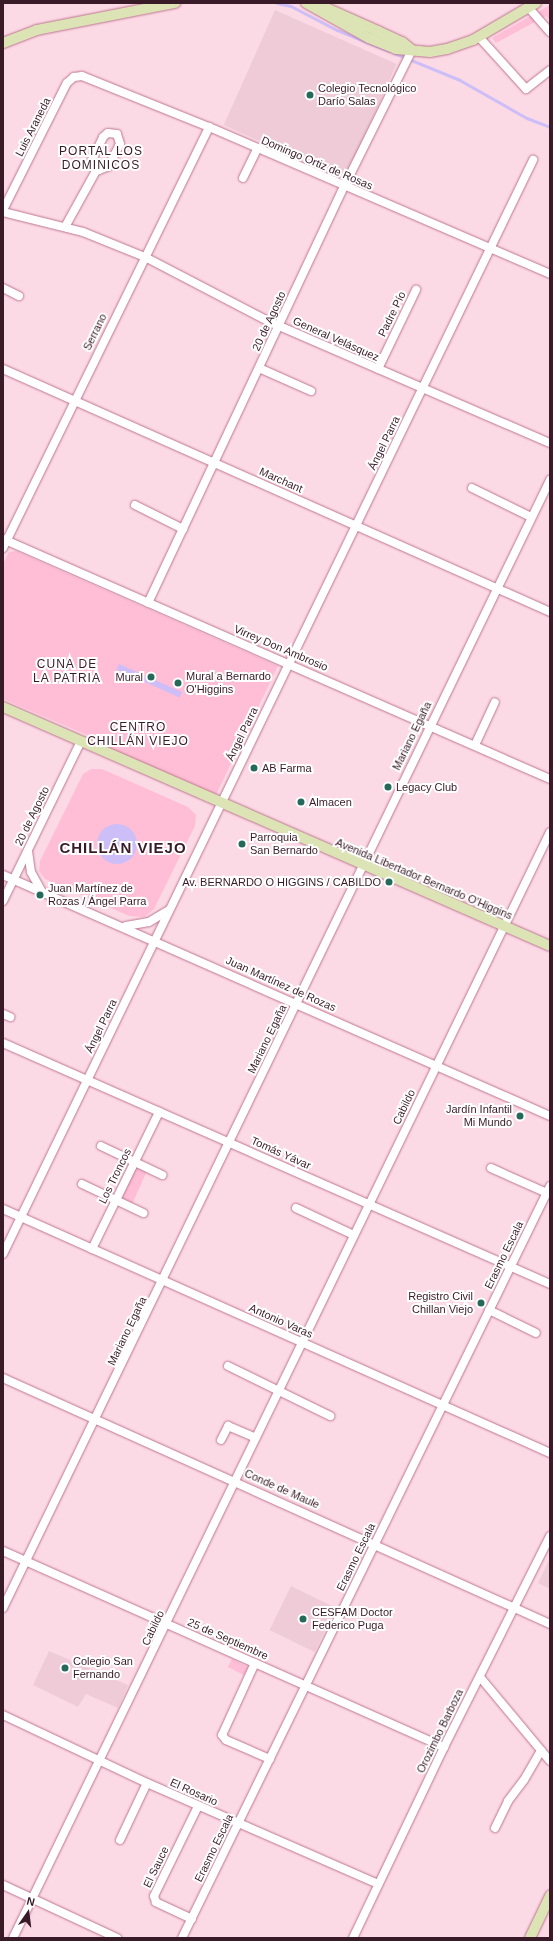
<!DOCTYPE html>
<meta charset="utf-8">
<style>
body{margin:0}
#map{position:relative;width:553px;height:1941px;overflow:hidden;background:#fcdae5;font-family:Arial,sans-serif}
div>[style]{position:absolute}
.built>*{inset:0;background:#eecbd7;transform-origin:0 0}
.green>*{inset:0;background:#ffbed5;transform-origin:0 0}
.water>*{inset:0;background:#cdbef8;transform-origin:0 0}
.round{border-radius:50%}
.stream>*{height:2.5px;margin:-1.25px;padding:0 1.25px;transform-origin:1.25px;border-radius:1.25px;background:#cdbef8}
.roads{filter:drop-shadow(0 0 1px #bf7591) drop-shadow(0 0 1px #bf7591)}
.minor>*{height:8px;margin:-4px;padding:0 4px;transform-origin:4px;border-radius:4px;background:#fff}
.major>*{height:10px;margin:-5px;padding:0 5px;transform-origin:5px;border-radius:5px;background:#dce3b5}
.dots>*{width:11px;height:11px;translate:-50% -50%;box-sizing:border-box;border:2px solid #fff;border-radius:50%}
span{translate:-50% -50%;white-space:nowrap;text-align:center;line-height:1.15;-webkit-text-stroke:4px #fff;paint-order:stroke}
.poi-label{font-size:11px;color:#391b27}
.left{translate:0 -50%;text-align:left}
.right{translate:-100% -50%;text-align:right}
.street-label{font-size:11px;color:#391b27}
.neighbourhood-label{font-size:12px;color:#391b27;letter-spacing:1px}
.district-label{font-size:15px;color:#391b27;font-weight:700;letter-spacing:1px}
.frame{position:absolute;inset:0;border:4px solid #391b27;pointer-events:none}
.north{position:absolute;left:8px;top:1893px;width:40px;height:40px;-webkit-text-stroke:3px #fff;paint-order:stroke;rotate:14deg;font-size:11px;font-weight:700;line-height:16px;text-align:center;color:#391b27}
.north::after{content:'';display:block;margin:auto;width:14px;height:18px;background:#391b27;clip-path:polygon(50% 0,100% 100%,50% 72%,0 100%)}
</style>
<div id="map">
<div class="built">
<div style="left:275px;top:10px;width:133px;height:126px;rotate:24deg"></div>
<div style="clip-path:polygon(550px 1558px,550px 1589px,538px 1583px)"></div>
<div style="left:291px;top:1586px;width:50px;height:49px;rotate:26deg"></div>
<div style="clip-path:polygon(49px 1651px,128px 1685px,118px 1708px,86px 1694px,78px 1707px,33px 1685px)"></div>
</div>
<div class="green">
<div style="clip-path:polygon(550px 5px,550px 21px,546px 16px,496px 43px,492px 38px)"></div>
<div style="clip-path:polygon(16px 551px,278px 666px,215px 797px,90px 742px,92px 737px,3px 699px,3px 564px,9px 552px)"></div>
<div style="clip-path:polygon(91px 769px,102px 769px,188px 807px,196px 815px,195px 826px,154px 909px,144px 917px,129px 916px,45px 879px,39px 871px,40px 861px,83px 774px)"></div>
<div style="left:136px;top:1166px;width:12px;height:38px;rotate:24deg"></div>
<div style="left:232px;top:1659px;width:18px;height:9px;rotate:27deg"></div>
</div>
<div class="water">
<div style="left:119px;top:664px;width:69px;height:6px;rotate:24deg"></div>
<div class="round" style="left:97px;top:824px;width:40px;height:40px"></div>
</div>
<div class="stream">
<div style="left:277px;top:3px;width:14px;rotate:12deg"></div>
<div style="left:291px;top:6px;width:52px;rotate:27.6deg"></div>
<div style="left:337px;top:30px;width:56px;rotate:22deg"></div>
<div style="left:394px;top:53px;width:71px;rotate:22.2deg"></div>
<div style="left:460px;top:80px;width:77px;rotate:29.6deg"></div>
<div style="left:527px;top:118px;width:25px;rotate:21deg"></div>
</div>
<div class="roads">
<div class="minor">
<div style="left:528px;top:7px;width:33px;rotate:49deg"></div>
<div style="left:479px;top:37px;width:70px;rotate:47.9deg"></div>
<div style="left:526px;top:89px;width:31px;rotate:-38deg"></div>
<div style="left:108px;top:133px;width:9px;rotate:6deg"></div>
<div style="left:117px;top:134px;width:10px;rotate:73deg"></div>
<div style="left:120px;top:144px;width:25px;rotate:117deg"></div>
<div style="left:109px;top:166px;width:11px;rotate:158deg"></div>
<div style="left:99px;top:170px;width:7px;rotate:-146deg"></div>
<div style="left:93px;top:166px;width:6px;rotate:-99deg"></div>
<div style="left:92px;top:160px;width:25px;rotate:-64deg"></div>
<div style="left:103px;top:137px;width:6px;rotate:-39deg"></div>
<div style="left:243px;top:178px;width:32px;rotate:-64deg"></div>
<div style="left:3px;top:210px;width:142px;rotate:-63.3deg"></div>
<div style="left:67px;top:83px;width:9px;rotate:-41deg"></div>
<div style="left:74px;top:77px;width:8px;rotate:-7deg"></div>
<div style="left:82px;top:76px;width:137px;rotate:21.9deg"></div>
<div style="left:209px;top:127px;width:371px;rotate:23.3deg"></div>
<div style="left:3px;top:212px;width:82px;rotate:14deg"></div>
<div style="left:83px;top:232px;width:67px;rotate:22deg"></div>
<div style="left:145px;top:257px;width:141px;rotate:27.5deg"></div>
<div style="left:270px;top:322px;width:305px;rotate:23.4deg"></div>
<div style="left:65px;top:227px;width:66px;rotate:-61.1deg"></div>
<div style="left:3px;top:288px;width:18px;rotate:27deg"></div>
<div style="left:259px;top:368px;width:57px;rotate:23.9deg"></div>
<div style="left:3px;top:369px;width:599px;rotate:23.95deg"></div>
<div style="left:378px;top:369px;width:88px;rotate:-64.3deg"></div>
<div style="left:472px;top:488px;width:66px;rotate:26.2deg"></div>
<div style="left:135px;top:505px;width:54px;rotate:26.6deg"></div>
<div style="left:3px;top:539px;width:597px;rotate:23.69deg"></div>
<div style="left:3px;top:548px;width:469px;rotate:-63.9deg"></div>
<div style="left:148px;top:603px;width:460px;rotate:-64.8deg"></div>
<div style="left:344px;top:187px;width:153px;rotate:-63.6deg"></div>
<div style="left:475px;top:745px;width:47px;rotate:-65.1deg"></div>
<div style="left:28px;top:851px;width:21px;rotate:82deg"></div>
<div style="left:31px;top:872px;width:21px;rotate:61deg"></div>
<div style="left:3px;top:875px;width:598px;rotate:23.78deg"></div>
<div style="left:3px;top:901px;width:178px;rotate:-64deg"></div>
<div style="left:126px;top:926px;width:23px;rotate:-10deg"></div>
<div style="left:149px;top:922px;width:23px;rotate:-31deg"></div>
<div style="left:3px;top:1014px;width:8px;rotate:23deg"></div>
<div style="left:3px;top:1043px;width:598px;rotate:23.78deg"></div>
<div style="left:101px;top:1146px;width:68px;rotate:25.4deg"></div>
<div style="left:491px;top:1168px;width:61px;rotate:24.1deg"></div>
<div style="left:82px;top:1184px;width:68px;rotate:25.4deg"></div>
<div style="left:296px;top:1208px;width:64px;rotate:25deg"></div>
<div style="left:3px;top:1209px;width:599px;rotate:24.04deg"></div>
<div style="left:92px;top:1249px;width:153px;rotate:-63.9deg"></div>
<div style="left:3px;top:1254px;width:1216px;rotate:-64.15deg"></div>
<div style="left:489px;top:1310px;width:52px;rotate:26.1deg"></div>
<div style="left:228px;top:1366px;width:114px;rotate:26.1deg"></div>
<div style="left:3px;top:1378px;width:600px;rotate:24.21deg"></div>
<div style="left:221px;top:1440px;width:16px;rotate:-63deg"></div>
<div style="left:228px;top:1426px;width:30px;rotate:23deg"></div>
<div style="left:3px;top:1551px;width:483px;rotate:24deg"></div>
<div style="left:3px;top:1608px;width:1254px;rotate:-64.13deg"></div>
<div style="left:255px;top:1663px;width:79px;rotate:114.6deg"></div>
<div style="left:222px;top:1735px;width:6px;rotate:51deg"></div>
<div style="left:226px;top:1740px;width:48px;rotate:23.4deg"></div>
<div style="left:480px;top:1677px;width:109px;rotate:50.2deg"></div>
<div style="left:3px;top:1715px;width:159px;rotate:25.3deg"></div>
<div style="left:147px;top:1783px;width:252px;rotate:23.6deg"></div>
<div style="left:495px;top:1828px;width:30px;rotate:-64deg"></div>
<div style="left:508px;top:1801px;width:26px;rotate:-53deg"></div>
<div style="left:524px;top:1780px;width:34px;rotate:-60deg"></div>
<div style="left:120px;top:1840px;width:63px;rotate:-64.7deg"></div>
<div style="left:3px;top:1885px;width:126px;rotate:24.9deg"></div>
<div style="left:192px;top:1919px;width:40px;rotate:-155deg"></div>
<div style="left:156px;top:1902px;width:6px;rotate:-108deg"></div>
<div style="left:154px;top:1896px;width:100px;rotate:-63.9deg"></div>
<div style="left:13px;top:1938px;width:1229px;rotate:-64.1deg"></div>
<div style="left:182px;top:1938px;width:837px;rotate:-63.92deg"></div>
<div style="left:353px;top:1938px;width:212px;rotate:-64.5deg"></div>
<div style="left:444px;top:1747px;width:236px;rotate:-63.3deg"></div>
</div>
<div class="major">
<div style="left:306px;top:3px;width:72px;rotate:29.1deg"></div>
<div style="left:369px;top:38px;width:29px;rotate:22deg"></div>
<div style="left:396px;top:49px;width:34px;rotate:5deg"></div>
<div style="left:430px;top:52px;width:17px;rotate:-10deg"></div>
<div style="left:447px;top:49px;width:28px;rotate:-19deg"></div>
<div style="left:473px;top:40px;width:73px;rotate:-30.4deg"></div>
<div style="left:315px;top:3px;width:69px;rotate:24deg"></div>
<div style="left:378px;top:31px;width:26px;rotate:25deg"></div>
<div style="left:402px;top:42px;width:13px;rotate:39deg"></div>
<div style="left:3px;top:43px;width:36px;rotate:-21deg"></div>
<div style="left:37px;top:30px;width:141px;rotate:-11.1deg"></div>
<div style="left:3px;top:707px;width:597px;rotate:23.6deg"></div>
<div style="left:530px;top:1938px;width:47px;rotate:-64.5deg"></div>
</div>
</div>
<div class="dots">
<div style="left:310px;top:95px;background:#25695a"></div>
<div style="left:151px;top:677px;background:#25695a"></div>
<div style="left:178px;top:683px;background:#25695a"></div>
<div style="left:254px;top:768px;background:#25695a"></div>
<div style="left:388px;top:787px;background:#25695a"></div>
<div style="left:301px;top:802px;background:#25695a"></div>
<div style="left:242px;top:844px;background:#25695a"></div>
<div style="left:389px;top:882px;background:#25695a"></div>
<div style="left:40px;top:895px;background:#25695a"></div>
<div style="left:520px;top:1116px;background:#25695a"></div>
<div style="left:481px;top:1303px;background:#25695a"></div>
<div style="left:303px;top:1619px;background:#25695a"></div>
<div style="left:65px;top:1668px;background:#25695a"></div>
</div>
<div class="poi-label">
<span class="left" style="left:318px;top:95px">Colegio Tecnológico<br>Darío Salas</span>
<span class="right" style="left:143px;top:677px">Mural</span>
<span class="left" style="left:186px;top:683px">Mural a Bernardo<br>O'Higgins</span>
<span class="left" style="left:262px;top:768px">AB Farma</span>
<span class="left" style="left:396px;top:787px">Legacy Club</span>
<span class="left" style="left:309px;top:802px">Almacen</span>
<span class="left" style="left:250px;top:844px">Parroquia<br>San Bernardo</span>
<span class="right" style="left:381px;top:882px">Av. BERNARDO O HIGGINS / CABILDO</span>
<span class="left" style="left:48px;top:895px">Juan Martínez de<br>Rozas / Ángel Parra</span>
<span class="right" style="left:512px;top:1116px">Jardín Infantil<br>Mi Mundo</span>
<span class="right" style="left:473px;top:1303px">Registro Civil<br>Chillan Viejo</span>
<span class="left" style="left:312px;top:1619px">CESFAM Doctor<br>Federico Puga</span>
<span class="left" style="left:73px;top:1668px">Colegio San<br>Fernando</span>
</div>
<div class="street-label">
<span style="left:33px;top:127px;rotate:-63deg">Luis Araneda</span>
<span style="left:317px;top:163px;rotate:23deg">Domingo Ortiz de Rosas</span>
<span style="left:392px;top:314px;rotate:-64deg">Padre Pío</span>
<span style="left:269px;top:321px;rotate:-65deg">20 de Agosto</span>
<span style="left:95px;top:332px;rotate:-64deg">Serrano</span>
<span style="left:336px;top:339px;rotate:24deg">General Velásquez</span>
<span style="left:384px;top:443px;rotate:-64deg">Ángel Parra</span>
<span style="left:281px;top:480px;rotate:24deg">Marchant</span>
<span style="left:281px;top:648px;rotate:23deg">Virrey Don Ambrosio</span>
<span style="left:242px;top:734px;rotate:-64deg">Ángel Parra</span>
<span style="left:412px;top:736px;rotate:-64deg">Mariano Egaña</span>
<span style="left:32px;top:816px;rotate:-64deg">20 de Agosto</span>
<span style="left:424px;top:879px;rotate:23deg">Avenida Libertador Bernardo O'Higgins</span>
<span style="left:281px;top:984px;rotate:24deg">Juan Martínez de Rozas</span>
<span style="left:101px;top:1026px;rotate:-64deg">Ángel Parra</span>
<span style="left:267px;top:1039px;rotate:-64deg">Mariano Egaña</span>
<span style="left:404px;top:1107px;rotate:-64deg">Cabildo</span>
<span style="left:281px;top:1153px;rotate:24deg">Tomás Yávar</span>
<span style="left:115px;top:1176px;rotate:-64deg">Los Troncos</span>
<span style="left:504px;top:1255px;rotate:-64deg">Erasmo Escala</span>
<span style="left:281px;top:1321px;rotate:24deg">Antonio Varas</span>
<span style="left:127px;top:1331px;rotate:-64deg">Mariano Egaña</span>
<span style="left:282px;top:1489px;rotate:24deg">Conde de Maule</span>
<span style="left:356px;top:1557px;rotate:-64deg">Erasmo Escala</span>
<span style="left:153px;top:1628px;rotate:-64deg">Cabildo</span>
<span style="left:228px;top:1639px;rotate:24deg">25 de Septiembre</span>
<span style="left:440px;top:1731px;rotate:-64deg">Orozimbo Barboza</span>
<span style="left:194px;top:1792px;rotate:24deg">El Rosario</span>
<span style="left:214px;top:1848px;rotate:-64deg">Erasmo Escala</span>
<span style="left:156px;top:1867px;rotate:-64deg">El Sauce</span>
</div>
<div class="neighbourhood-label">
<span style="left:101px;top:159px">PORTAL LOS<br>DOMINICOS</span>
<span style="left:67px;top:672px">CUNA DE<br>LA PATRIA</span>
<span style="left:138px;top:735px">CENTRO<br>CHILLÁN VIEJO</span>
</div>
<div class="district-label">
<span style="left:123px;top:848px">CHILLÁN VIEJO</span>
</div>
<div class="frame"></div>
<div class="north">N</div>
</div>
